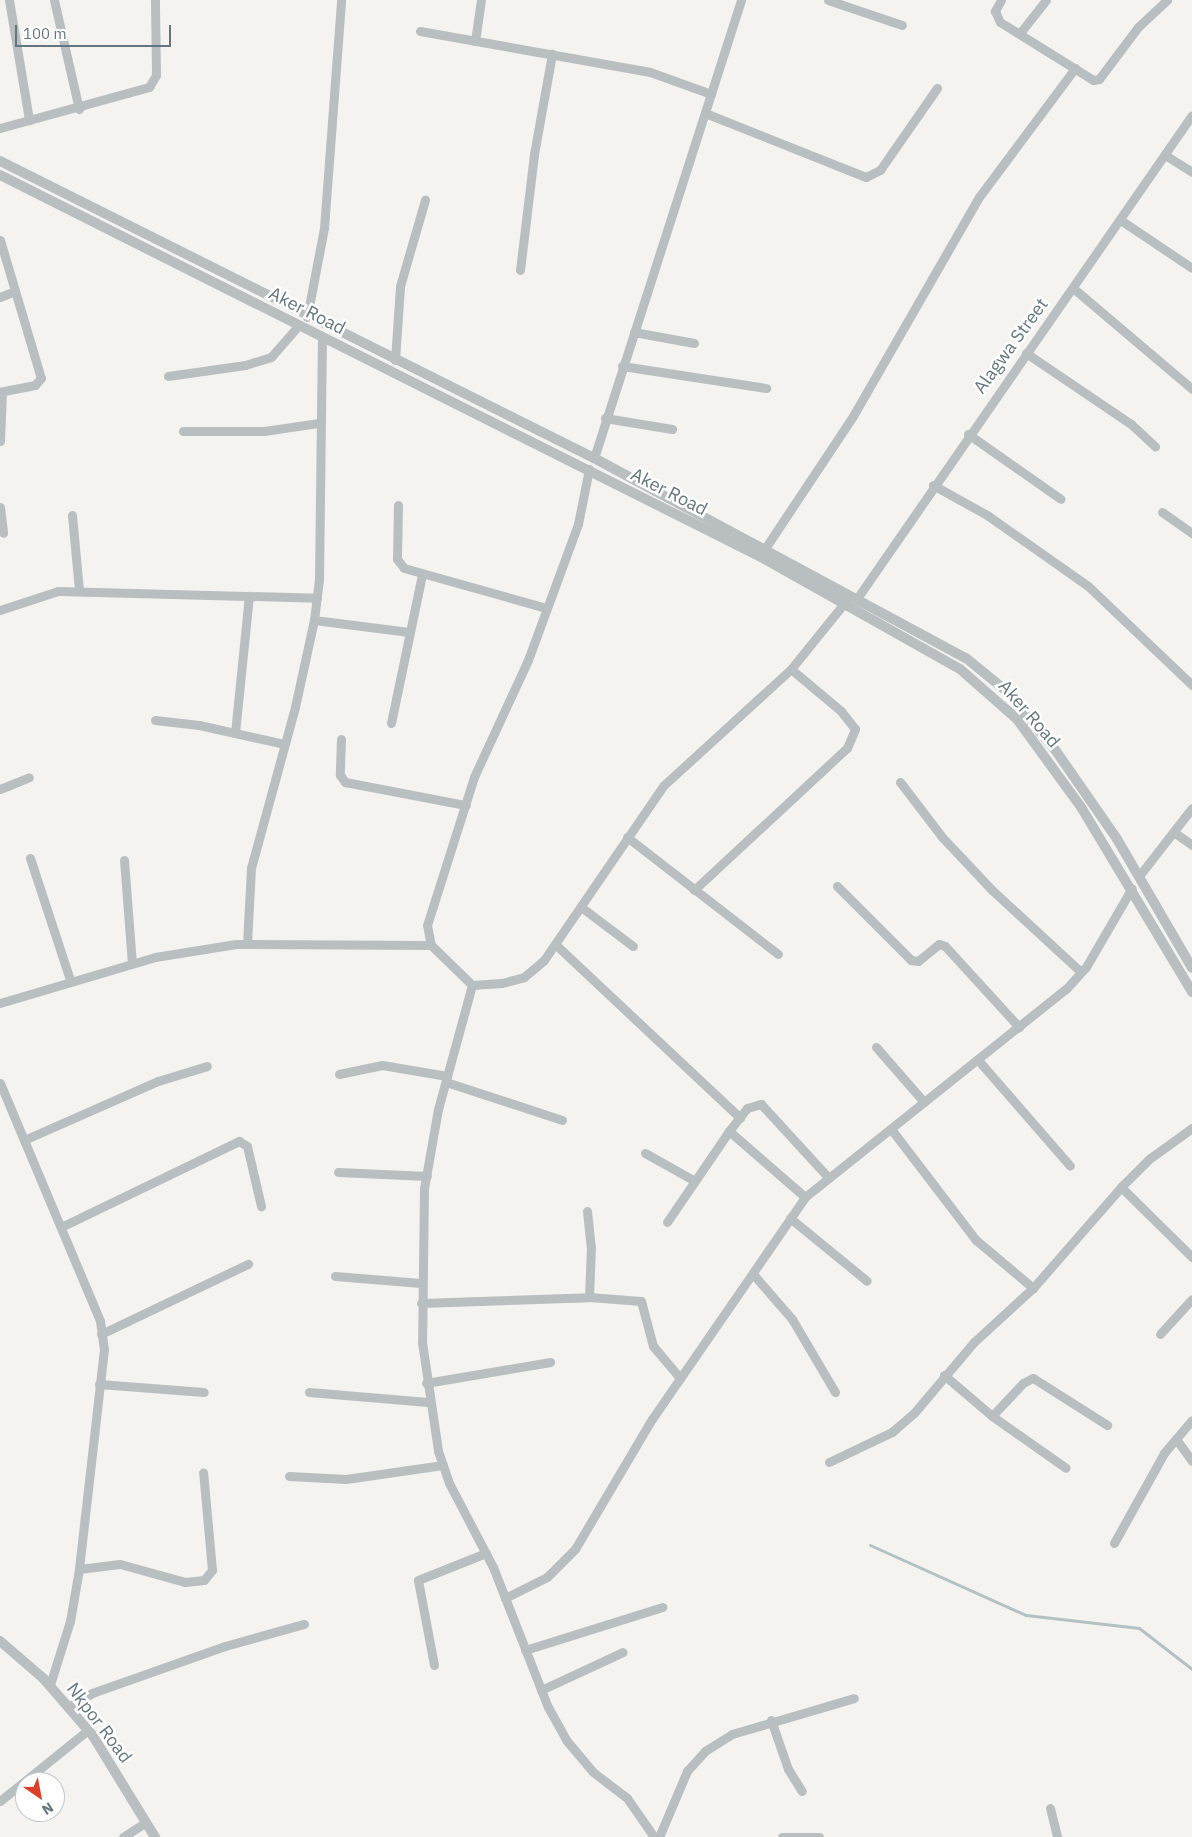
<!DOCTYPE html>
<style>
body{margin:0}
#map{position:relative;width:1192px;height:1837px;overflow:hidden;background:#f4f3ef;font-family:"IBM Plex Sans",sans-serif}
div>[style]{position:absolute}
.stream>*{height:3px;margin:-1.5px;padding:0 1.5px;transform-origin:1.5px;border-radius:1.5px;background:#b3c1c4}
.minor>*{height:9px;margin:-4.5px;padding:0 4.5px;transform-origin:4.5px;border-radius:4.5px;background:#b9bfc1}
.tertiary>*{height:10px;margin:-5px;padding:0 5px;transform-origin:5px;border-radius:5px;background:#b9bfc1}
span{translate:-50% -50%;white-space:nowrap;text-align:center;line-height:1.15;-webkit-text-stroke:5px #fff;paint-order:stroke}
.street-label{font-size:18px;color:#63767f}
.north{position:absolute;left:15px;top:1772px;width:50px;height:50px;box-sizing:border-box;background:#fff;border:1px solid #c1c8cc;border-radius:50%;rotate:147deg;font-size:14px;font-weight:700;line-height:20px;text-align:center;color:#63767f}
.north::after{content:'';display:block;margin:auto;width:18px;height:22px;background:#dc4127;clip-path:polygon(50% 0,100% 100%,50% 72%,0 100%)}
.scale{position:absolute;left:15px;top:25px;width:156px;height:22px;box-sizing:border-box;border:2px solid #63767f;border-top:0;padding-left:6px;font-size:15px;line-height:18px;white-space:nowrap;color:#63767f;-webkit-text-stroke:4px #fff;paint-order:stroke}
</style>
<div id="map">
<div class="stream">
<div style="left:870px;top:1545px;width:171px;rotate:24.2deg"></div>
<div style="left:1026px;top:1615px;width:114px;rotate:6.6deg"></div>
<div style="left:1139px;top:1628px;width:67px;rotate:37.7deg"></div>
</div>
<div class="minor">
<div style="left:9px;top:0;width:122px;rotate:80.5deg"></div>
<div style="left:54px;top:0;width:112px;rotate:77.1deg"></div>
<div style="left:828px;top:0;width:78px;rotate:18.7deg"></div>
<div style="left:1001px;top:0;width:13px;rotate:119deg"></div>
<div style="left:995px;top:11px;width:12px;rotate:66deg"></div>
<div style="left:1000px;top:22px;width:110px;rotate:31.9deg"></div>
<div style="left:1093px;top:80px;width:6px;rotate:-9deg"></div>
<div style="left:1099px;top:79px;width:65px;rotate:-53.1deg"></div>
<div style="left:1138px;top:27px;width:40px;rotate:-43deg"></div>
<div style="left:420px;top:31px;width:234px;rotate:10.1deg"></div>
<div style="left:650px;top:72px;width:65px;rotate:19.8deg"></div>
<div style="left:1020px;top:33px;width:42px;rotate:-51.8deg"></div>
<div style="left:475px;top:41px;width:41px;rotate:-81.7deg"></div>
<div style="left:705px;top:113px;width:173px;rotate:21.7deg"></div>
<div style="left:866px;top:177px;width:16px;rotate:-27deg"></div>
<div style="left:880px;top:170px;width:100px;rotate:-55.2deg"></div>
<div style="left:0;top:128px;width:155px;rotate:-15.4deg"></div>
<div style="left:149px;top:87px;width:14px;rotate:-60deg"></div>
<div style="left:156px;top:75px;width:75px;rotate:-90.8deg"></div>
<div style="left:1165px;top:155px;width:32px;rotate:32deg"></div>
<div style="left:1122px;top:221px;width:84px;rotate:33.9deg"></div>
<div style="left:0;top:240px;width:144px;rotate:73.5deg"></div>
<div style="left:41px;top:378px;width:9px;rotate:131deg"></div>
<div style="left:35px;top:385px;width:36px;rotate:169deg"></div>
<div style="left:520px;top:270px;width:117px;rotate:-83.1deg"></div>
<div style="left:534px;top:154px;width:102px;rotate:-79.8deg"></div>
<div style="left:1073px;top:288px;width:156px;rotate:40.3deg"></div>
<div style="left:0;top:297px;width:16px;rotate:-22deg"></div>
<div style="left:307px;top:317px;width:91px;rotate:-79.2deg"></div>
<div style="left:324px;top:228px;width:229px;rotate:-85.7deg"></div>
<div style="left:634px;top:332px;width:61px;rotate:10.4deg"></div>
<div style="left:1026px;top:353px;width:127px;rotate:34.1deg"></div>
<div style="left:1131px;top:424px;width:33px;rotate:43deg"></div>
<div style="left:395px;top:360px;width:74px;rotate:-86.1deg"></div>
<div style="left:400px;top:286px;width:90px;rotate:-73.8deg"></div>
<div style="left:622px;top:366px;width:146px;rotate:8.7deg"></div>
<div style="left:168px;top:376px;width:78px;rotate:-8.1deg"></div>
<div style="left:245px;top:365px;width:27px;rotate:-17deg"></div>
<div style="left:271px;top:357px;width:41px;rotate:-48.9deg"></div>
<div style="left:605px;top:418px;width:68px;rotate:9.3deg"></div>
<div style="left:183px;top:431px;width:81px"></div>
<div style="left:264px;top:431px;width:56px;rotate:-8.3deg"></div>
<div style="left:968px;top:434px;width:113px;rotate:35deg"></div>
<div style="left:0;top:441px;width:49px;rotate:-87.7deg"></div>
<div style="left:594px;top:458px;width:481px;rotate:-72.2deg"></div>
<div style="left:589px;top:469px;width:56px;rotate:101.3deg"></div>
<div style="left:578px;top:524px;width:145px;rotate:110.2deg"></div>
<div style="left:528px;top:660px;width:129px;rotate:114.8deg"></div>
<div style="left:474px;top:777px;width:155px;rotate:107.6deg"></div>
<div style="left:427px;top:925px;width:20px;rotate:79deg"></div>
<div style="left:431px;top:945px;width:57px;rotate:44.3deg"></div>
<div style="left:472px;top:985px;width:30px;rotate:-4deg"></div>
<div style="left:502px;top:983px;width:23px;rotate:-15deg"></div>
<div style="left:524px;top:977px;width:26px;rotate:-40deg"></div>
<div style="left:544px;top:960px;width:212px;rotate:-55.6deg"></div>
<div style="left:664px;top:785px;width:172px;rotate:-42.4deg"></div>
<div style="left:791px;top:669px;width:86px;rotate:-51.1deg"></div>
<div style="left:933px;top:485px;width:62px;rotate:29.1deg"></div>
<div style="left:987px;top:515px;width:123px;rotate:35.1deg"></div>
<div style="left:1088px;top:586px;width:144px;rotate:43.6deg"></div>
<div style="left:398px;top:505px;width:54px;rotate:91.1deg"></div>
<div style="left:397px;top:559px;width:11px;rotate:52deg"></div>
<div style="left:404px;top:568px;width:148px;rotate:15.7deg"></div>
<div style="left:0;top:507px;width:26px;rotate:83deg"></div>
<div style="left:1162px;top:512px;width:37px;rotate:35deg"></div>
<div style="left:72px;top:515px;width:76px;rotate:84.7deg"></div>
<div style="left:766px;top:547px;width:157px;rotate:-56.4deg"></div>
<div style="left:853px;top:416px;width:253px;rotate:-60.1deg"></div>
<div style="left:979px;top:197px;width:161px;rotate:-53.3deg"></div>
<div style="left:858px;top:597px;width:586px;rotate:-55.28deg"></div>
<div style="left:0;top:610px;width:61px;rotate:-18.1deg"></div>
<div style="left:58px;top:591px;width:259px;rotate:1.5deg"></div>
<div style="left:314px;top:620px;width:96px;rotate:7.2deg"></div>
<div style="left:155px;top:720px;width:44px;rotate:6.5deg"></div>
<div style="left:199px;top:725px;width:87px;rotate:12.6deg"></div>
<div style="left:391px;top:723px;width:152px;rotate:-78.2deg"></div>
<div style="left:235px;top:733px;width:138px;rotate:-84.2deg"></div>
<div style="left:341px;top:739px;width:36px;rotate:92deg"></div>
<div style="left:340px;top:775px;width:9px;rotate:54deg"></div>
<div style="left:345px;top:782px;width:123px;rotate:10.8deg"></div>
<div style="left:900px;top:782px;width:69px;rotate:52.6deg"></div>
<div style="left:942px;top:837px;width:73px;rotate:46.7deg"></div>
<div style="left:992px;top:890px;width:121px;rotate:42.7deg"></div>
<div style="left:0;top:789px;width:31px;rotate:-22deg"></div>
<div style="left:1175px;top:833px;width:21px;rotate:35deg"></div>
<div style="left:627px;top:837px;width:191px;rotate:37.8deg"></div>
<div style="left:30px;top:858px;width:128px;rotate:71.8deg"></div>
<div style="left:124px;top:860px;width:103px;rotate:85.6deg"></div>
<div style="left:1139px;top:876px;width:86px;rotate:-52.1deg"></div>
<div style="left:837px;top:886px;width:105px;rotate:45deg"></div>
<div style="left:911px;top:960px;width:7px;rotate:8deg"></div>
<div style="left:918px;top:961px;width:27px;rotate:-39deg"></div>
<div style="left:939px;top:944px;width:6px;rotate:18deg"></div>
<div style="left:945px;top:946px;width:110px;rotate:47.6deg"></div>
<div style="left:694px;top:890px;width:209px;rotate:-42.9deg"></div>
<div style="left:847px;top:748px;width:21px;rotate:-67deg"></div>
<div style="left:855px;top:729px;width:23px;rotate:-128deg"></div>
<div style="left:841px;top:711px;width:65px;rotate:-140deg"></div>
<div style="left:581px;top:907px;width:65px;rotate:36.9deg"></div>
<div style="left:247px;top:944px;width:76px;rotate:-87deg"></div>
<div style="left:251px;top:868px;width:167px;rotate:-74.7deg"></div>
<div style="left:295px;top:707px;width:89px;rotate:-77.7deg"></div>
<div style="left:314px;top:620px;width:41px;rotate:-83deg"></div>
<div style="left:319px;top:579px;width:243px;rotate:-89.3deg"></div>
<div style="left:555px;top:944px;width:254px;rotate:43.2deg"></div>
<div style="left:472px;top:985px;width:129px;rotate:105.3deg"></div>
<div style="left:438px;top:1109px;width:80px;rotate:100deg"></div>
<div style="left:424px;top:1188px;width:154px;rotate:90.7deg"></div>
<div style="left:422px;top:1342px;width:110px;rotate:81.6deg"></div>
<div style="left:438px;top:1451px;width:34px;rotate:71deg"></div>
<div style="left:449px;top:1483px;width:95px;rotate:62.4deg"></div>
<div style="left:493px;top:1567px;width:150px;rotate:68.6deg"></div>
<div style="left:548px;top:1707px;width:39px;rotate:61deg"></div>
<div style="left:567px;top:1741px;width:40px;rotate:50deg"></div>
<div style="left:593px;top:1772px;width:43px;rotate:37.4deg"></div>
<div style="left:627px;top:1798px;width:47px;rotate:55.3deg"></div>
<div style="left:0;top:1003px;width:162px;rotate:-16.5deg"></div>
<div style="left:155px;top:957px;width:82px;rotate:-9.1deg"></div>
<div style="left:236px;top:944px;width:195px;rotate:0.3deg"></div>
<div style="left:876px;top:1047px;width:73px;rotate:48.9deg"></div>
<div style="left:978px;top:1060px;width:140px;rotate:49deg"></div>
<div style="left:339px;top:1074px;width:44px;rotate:-11.8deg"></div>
<div style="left:382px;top:1065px;width:66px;rotate:9.6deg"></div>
<div style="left:446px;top:1082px;width:122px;rotate:18.1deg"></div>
<div style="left:0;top:1083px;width:258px;rotate:67.2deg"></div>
<div style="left:100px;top:1321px;width:28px;rotate:82deg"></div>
<div style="left:104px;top:1349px;width:221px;rotate:96.5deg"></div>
<div style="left:79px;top:1569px;width:53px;rotate:99.8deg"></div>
<div style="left:70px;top:1621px;width:67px;rotate:107.4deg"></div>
<div style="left:891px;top:1129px;width:140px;rotate:52.6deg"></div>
<div style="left:976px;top:1240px;width:75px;rotate:40.1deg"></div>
<div style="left:24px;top:1140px;width:146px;rotate:-23.8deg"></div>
<div style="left:158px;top:1081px;width:51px;rotate:-17deg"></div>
<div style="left:645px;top:1153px;width:57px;rotate:29.2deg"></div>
<div style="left:338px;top:1172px;width:89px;rotate:2.6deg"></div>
<div style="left:1121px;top:1187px;width:100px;rotate:44.6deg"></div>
<div style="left:805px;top:1197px;width:101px;rotate:-139deg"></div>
<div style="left:729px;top:1131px;width:29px;rotate:-52deg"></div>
<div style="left:747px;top:1108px;width:15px;rotate:-16deg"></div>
<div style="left:761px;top:1104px;width:98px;rotate:47.5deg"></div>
<div style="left:587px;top:1211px;width:36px;rotate:84deg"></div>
<div style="left:591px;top:1247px;width:50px;rotate:92.3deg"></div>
<div style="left:790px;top:1218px;width:99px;rotate:39.3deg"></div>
<div style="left:667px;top:1222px;width:110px;rotate:-55.7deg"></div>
<div style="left:61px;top:1227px;width:198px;rotate:-25.8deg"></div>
<div style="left:239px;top:1141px;width:9px;rotate:32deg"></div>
<div style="left:247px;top:1146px;width:62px;rotate:76.9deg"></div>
<div style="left:753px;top:1274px;width:60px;rotate:49.1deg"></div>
<div style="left:792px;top:1319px;width:85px;rotate:59.5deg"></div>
<div style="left:335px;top:1276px;width:86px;rotate:4.7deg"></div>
<div style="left:421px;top:1303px;width:168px;rotate:-2deg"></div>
<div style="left:589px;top:1297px;width:52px;rotate:4.4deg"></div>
<div style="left:641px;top:1301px;width:47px;rotate:75.1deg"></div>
<div style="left:653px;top:1346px;width:42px;rotate:49.8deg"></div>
<div style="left:101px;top:1334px;width:163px;rotate:-25.5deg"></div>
<div style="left:1160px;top:1334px;width:47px;rotate:-47.6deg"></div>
<div style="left:944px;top:1375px;width:63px;rotate:40.5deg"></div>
<div style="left:992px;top:1416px;width:90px;rotate:35.1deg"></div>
<div style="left:426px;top:1383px;width:126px;rotate:-9.6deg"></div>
<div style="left:99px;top:1384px;width:105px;rotate:4.4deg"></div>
<div style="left:309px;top:1392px;width:119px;rotate:4.8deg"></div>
<div style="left:992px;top:1416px;width:45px;rotate:-46.8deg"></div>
<div style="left:1023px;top:1383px;width:11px;rotate:-27deg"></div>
<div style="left:1033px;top:1378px;width:88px;rotate:32.4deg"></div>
<div style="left:1176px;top:1439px;width:27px;rotate:54deg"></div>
<div style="left:829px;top:1462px;width:70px;rotate:-25.5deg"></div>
<div style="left:892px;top:1432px;width:29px;rotate:-41deg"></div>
<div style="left:914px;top:1413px;width:93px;rotate:-49.8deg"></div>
<div style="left:974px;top:1342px;width:80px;rotate:-42.5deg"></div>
<div style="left:1033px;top:1288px;width:134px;rotate:-48.9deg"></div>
<div style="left:1121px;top:1187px;width:40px;rotate:-45deg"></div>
<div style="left:1149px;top:1159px;width:53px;rotate:-35.8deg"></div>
<div style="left:289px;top:1476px;width:57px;rotate:3deg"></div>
<div style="left:346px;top:1479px;width:98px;rotate:-8.2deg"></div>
<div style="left:1114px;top:1543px;width:103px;rotate:-60.9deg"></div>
<div style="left:1164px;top:1453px;width:43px;rotate:-49.7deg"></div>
<div style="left:79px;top:1569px;width:41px;rotate:-7deg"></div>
<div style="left:120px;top:1564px;width:67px;rotate:15.5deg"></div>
<div style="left:185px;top:1582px;width:19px;rotate:-6deg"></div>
<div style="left:204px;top:1580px;width:13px;rotate:-51deg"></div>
<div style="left:212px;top:1570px;width:98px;rotate:-95.2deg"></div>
<div style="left:505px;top:1598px;width:47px;rotate:-26.6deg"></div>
<div style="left:547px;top:1577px;width:40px;rotate:-45deg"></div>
<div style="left:575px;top:1549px;width:151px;rotate:-59.4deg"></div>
<div style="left:652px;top:1419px;width:270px;rotate:-55.4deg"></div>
<div style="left:805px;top:1197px;width:334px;rotate:-38.6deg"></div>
<div style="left:1066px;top:989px;width:30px;rotate:-48deg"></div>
<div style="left:1086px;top:967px;width:91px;rotate:-59.8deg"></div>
<div style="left:525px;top:1650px;width:144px;rotate:-17.4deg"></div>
<div style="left:434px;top:1665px;width:86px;rotate:-100.7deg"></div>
<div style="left:418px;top:1580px;width:73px;rotate:-21.7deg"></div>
<div style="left:541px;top:1690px;width:90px;rotate:-24.9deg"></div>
<div style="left:68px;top:1707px;width:28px;rotate:-30deg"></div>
<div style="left:92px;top:1693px;width:141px;rotate:-19.5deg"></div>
<div style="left:225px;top:1646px;width:82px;rotate:-15.6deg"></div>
<div style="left:771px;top:1720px;width:52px;rotate:70.9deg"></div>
<div style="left:788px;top:1769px;width:26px;rotate:58deg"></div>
<div style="left:0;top:1801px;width:113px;rotate:-38.9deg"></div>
<div style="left:1050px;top:1808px;width:30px;rotate:76deg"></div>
<div style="left:123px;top:1837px;width:27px;rotate:-33deg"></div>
<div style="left:659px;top:1837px;width:72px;rotate:-67deg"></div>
<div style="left:687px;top:1771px;width:27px;rotate:-48deg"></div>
<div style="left:705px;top:1751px;width:32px;rotate:-32deg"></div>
<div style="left:732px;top:1734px;width:127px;rotate:-16.4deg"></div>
<div style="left:782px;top:1837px;width:37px"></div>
</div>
<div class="tertiary">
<div style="left:0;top:161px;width:664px;rotate:26.57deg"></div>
<div style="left:594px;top:458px;width:422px;rotate:28.3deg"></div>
<div style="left:966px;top:658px;width:50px;rotate:39.4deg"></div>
<div style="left:1005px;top:690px;width:80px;rotate:50.1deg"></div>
<div style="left:1056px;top:751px;width:107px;rotate:55.3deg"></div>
<div style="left:1117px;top:839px;width:149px;rotate:59.8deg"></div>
<div style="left:0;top:175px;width:851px;rotate:26.66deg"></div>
<div style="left:761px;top:557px;width:228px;rotate:29.4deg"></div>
<div style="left:960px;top:669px;width:76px;rotate:41.3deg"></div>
<div style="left:1017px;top:719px;width:109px;rotate:54deg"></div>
<div style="left:1081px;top:807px;width:216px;rotate:59deg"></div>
<div style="left:0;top:1641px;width:57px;rotate:40.7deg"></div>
<div style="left:43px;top:1678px;width:77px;rotate:49.2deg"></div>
<div style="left:93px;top:1736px;width:119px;rotate:58.5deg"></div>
</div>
<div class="street-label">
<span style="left:307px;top:311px;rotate:27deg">Aker Road</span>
<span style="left:1011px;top:346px;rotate:-54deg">Alagwa Street</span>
<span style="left:669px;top:492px;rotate:27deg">Aker Road</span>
<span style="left:1029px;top:714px;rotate:49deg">Aker Road</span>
<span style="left:99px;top:1723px;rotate:53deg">Nkpor Road</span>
</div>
<div class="north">N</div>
<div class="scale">100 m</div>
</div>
